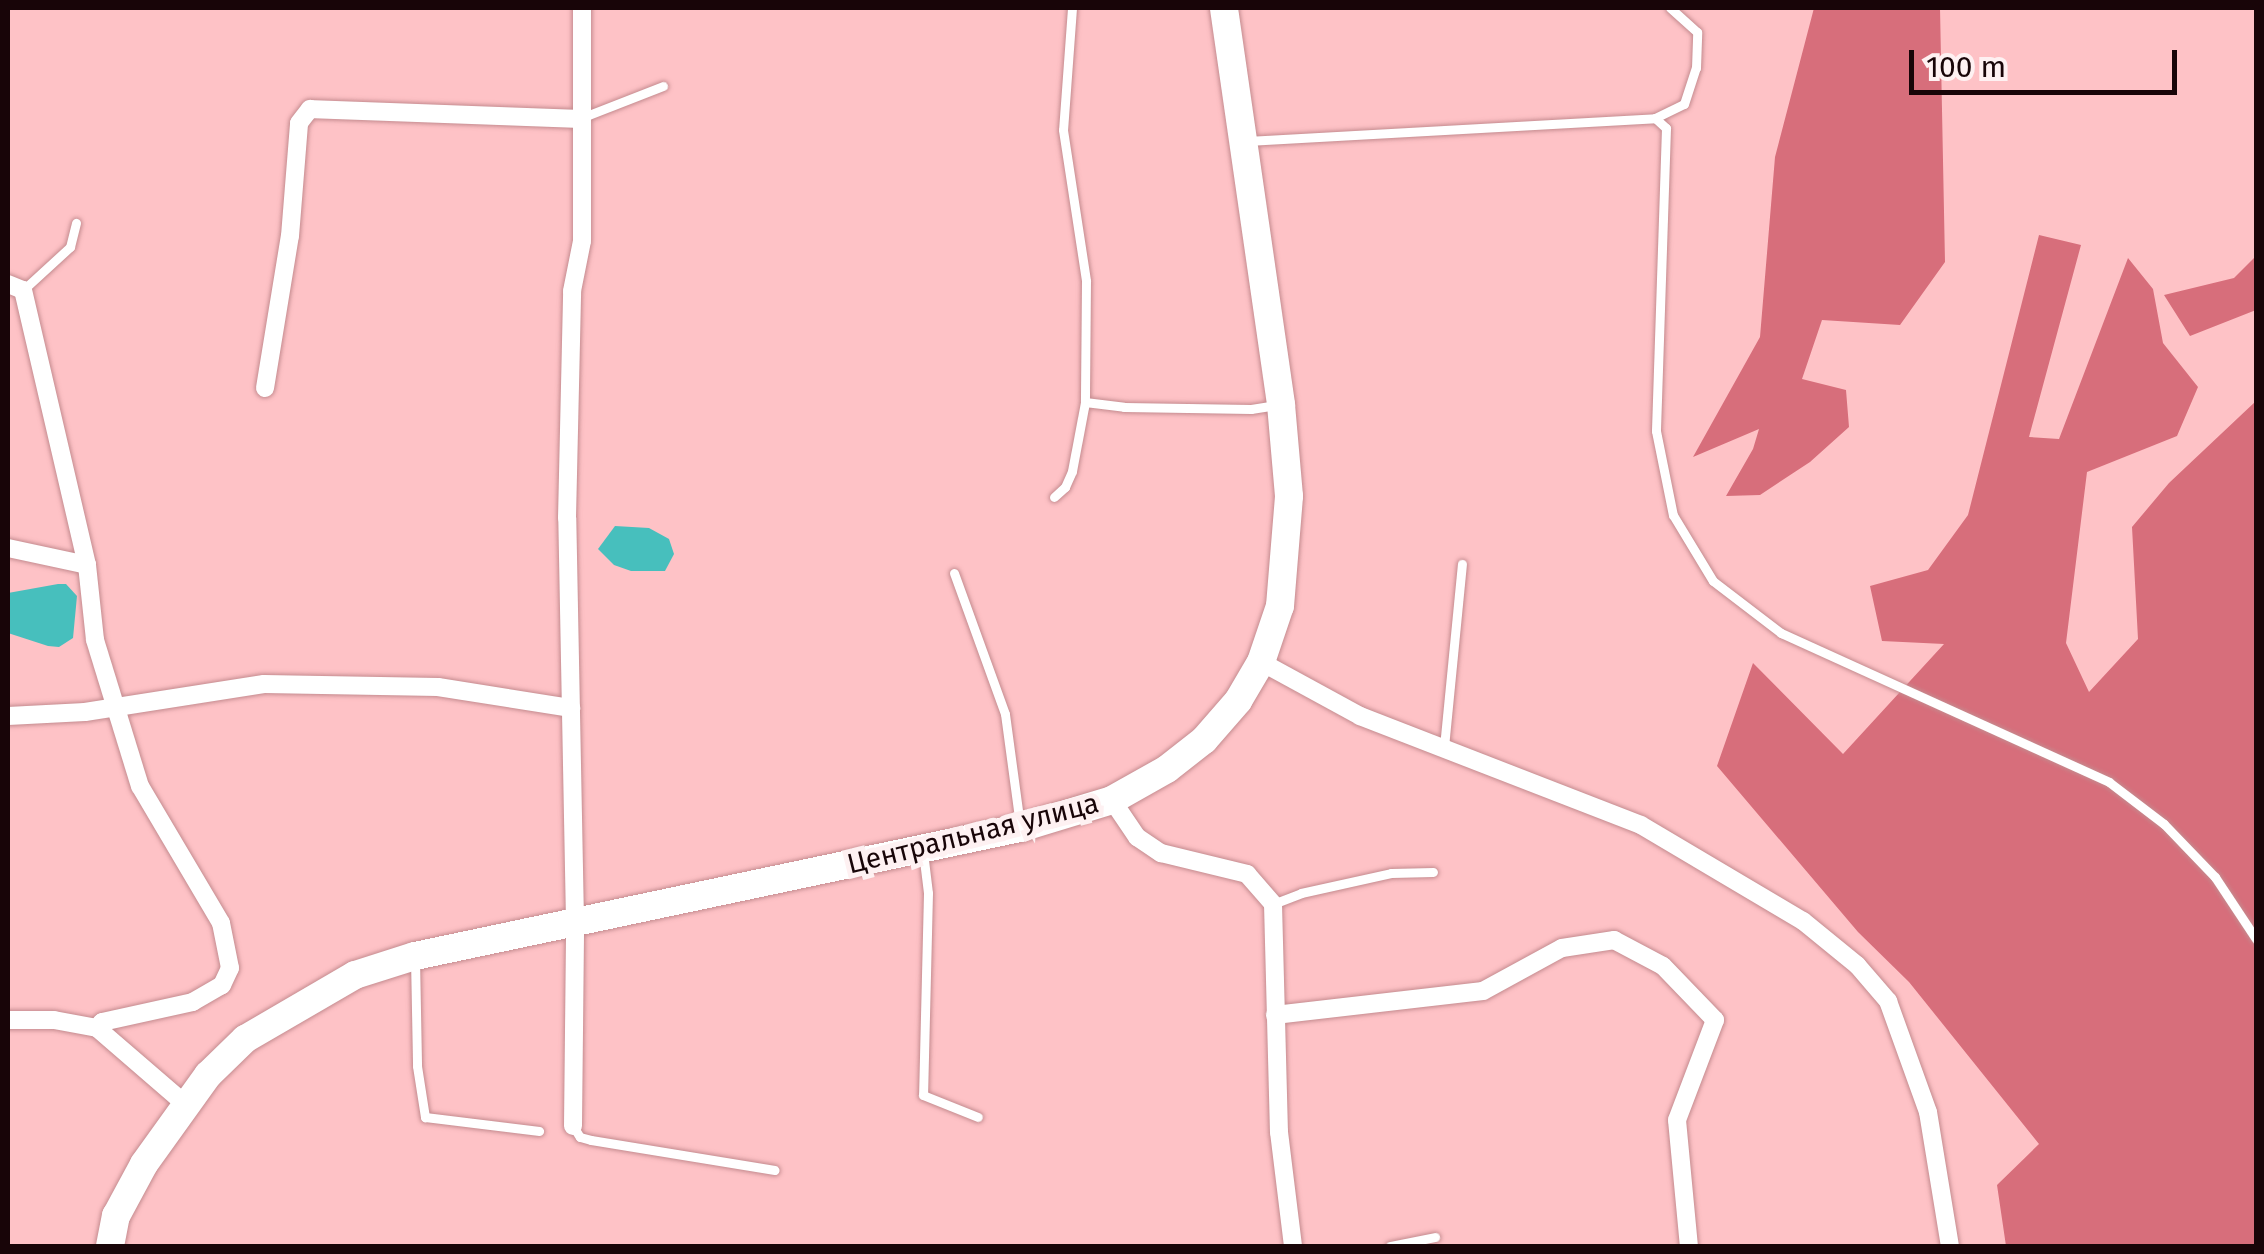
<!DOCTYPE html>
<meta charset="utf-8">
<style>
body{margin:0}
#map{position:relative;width:2264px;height:1254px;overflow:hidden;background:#fec2c6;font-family:"Fira Sans",sans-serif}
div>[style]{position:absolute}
.forest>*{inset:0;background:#d76e7b}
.water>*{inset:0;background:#47bfbd}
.roads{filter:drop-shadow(0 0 2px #c48b8f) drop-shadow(0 0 2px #c48b8f)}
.lane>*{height:9px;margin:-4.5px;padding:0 4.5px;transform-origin:4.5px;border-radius:4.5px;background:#fff}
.street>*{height:18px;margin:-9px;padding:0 9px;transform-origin:9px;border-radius:9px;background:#fff}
.secondary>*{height:28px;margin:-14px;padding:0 14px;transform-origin:14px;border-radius:14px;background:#fff}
span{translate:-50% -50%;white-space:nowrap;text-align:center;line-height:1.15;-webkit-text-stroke:10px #fef1f2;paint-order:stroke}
.street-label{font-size:28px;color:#180508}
.frame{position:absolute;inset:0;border:10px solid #180508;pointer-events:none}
.scale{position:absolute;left:1909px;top:50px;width:268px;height:45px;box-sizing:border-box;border:5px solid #180508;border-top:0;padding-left:12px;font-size:30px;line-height:35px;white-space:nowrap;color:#180508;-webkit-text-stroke:8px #fef1f2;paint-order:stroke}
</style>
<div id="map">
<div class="forest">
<div style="clip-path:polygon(1814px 8px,1940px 8px,1945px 262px,1900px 325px,1822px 320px,1802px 379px,1846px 390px,1849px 427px,1810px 462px,1760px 495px,1726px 496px,1753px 449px,1759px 429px,1693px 457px,1760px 337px,1775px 157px)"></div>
<div style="clip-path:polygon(2039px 235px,2081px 245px,2029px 437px,2059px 439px,2128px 258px,2153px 289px,2163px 343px,2198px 387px,2177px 436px,2087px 472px,2066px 643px,2089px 692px,2138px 639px,2132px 527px,2169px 483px,2256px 401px,2256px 1246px,2006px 1246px,1997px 1185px,2039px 1144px,1909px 982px,1858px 932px,1717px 766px,1753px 663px,1843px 754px,1944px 644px,1882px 641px,1870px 586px,1928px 570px,1968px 515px)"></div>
<div style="clip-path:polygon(2256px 256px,2256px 310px,2190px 336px,2164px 295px,2234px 278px)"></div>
</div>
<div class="water">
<div style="clip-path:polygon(615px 526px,649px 528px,669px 539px,674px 554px,665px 571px,631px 571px,614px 565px,598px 549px)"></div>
<div style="clip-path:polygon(58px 584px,66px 584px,77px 596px,73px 638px,59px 647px,48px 646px,8px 633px,8px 593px)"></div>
</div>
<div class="roads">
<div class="lane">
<div style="left:1072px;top:8px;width:122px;rotate:94.2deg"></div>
<div style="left:1063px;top:130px;width:153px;rotate:81.3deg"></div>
<div style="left:1086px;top:281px;width:121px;rotate:90.5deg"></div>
<div style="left:1085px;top:402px;width:39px;rotate:7deg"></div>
<div style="left:1124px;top:407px;width:127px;rotate:0.9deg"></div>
<div style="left:1251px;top:409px;width:24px;rotate:-9deg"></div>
<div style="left:581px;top:118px;width:88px;rotate:-21.3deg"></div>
<div style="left:1655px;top:118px;width:15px;rotate:42deg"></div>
<div style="left:1666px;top:128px;width:303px;rotate:91.9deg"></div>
<div style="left:1656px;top:431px;width:86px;rotate:78.6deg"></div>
<div style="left:1673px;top:515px;width:77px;rotate:58.8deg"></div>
<div style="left:1713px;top:581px;width:86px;rotate:37.4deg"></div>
<div style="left:1781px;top:633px;width:360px;rotate:24.4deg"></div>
<div style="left:2109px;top:782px;width:69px;rotate:37.4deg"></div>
<div style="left:2164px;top:824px;width:74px;rotate:46.1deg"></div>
<div style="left:2215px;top:877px;width:74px;rotate:56.5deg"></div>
<div style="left:1247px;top:141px;width:409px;rotate:-3.2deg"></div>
<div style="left:1655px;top:118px;width:32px;rotate:-26deg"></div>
<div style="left:1684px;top:104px;width:38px;rotate:-72deg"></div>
<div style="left:1696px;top:68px;width:36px;rotate:-88deg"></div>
<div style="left:1697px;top:32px;width:36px;rotate:-138deg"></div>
<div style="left:23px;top:290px;width:64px;rotate:-42.5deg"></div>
<div style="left:70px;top:247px;width:25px;rotate:-76deg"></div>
<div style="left:1054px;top:497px;width:15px;rotate:-42deg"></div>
<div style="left:1065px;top:487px;width:17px;rotate:-66deg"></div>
<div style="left:1072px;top:471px;width:70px;rotate:-79.3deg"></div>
<div style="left:954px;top:573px;width:150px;rotate:70.1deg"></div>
<div style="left:1005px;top:714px;width:112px;rotate:82.3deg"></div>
<div style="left:1444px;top:747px;width:184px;rotate:-84.4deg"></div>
<div style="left:923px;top:852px;width:41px;rotate:83deg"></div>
<div style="left:928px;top:893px;width:202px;rotate:91.4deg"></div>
<div style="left:923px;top:1095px;width:59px;rotate:21.8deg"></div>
<div style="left:1273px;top:904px;width:30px;rotate:-21deg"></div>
<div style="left:1301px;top:893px;width:92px;rotate:-12.5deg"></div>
<div style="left:1391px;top:873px;width:42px;rotate:-1.4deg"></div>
<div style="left:415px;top:958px;width:108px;rotate:88.9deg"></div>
<div style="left:417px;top:1066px;width:52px;rotate:81.1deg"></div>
<div style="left:425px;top:1117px;width:115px;rotate:7deg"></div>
<div style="left:573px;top:1126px;width:13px;rotate:58deg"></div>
<div style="left:580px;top:1137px;width:11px;rotate:15deg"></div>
<div style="left:591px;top:1140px;width:186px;rotate:9.3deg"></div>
<div style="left:1390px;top:1246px;width:46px;rotate:-11.3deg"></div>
</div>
<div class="street">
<div style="left:8px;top:284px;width:16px;rotate:22deg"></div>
<div style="left:23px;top:290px;width:282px;rotate:76.9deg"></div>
<div style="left:265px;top:388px;width:154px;rotate:-80.7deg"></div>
<div style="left:290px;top:236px;width:113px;rotate:-85.4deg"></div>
<div style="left:299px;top:123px;width:18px;rotate:-52deg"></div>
<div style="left:310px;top:109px;width:269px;rotate:2.1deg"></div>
<div style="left:8px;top:548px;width:81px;rotate:12.1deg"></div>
<div style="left:87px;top:565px;width:75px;rotate:83.9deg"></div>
<div style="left:95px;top:640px;width:153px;rotate:72.9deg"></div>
<div style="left:140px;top:786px;width:159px;rotate:59.4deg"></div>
<div style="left:221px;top:923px;width:46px;rotate:78.7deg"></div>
<div style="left:230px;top:968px;width:19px;rotate:115deg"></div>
<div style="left:222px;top:985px;width:34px;rotate:150deg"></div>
<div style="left:193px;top:1002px;width:93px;rotate:167.6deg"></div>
<div style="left:102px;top:1022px;width:8px;rotate:130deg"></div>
<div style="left:1261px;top:662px;width:113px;rotate:28.6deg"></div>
<div style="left:1360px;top:716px;width:301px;rotate:21.2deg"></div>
<div style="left:1641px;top:825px;width:188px;rotate:30.7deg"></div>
<div style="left:1803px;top:921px;width:70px;rotate:39.2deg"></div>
<div style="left:1857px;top:965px;width:48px;rotate:49.3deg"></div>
<div style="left:1888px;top:1001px;width:118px;rotate:70.2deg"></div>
<div style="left:1928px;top:1112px;width:136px;rotate:80.7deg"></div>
<div style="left:8px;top:716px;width:77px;rotate:-3deg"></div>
<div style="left:85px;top:712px;width:181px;rotate:-8.9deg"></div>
<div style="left:264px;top:684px;width:174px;rotate:1deg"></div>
<div style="left:438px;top:687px;width:135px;rotate:9deg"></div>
<div style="left:1112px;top:800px;width:45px;rotate:56deg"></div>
<div style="left:1137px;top:837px;width:29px;rotate:34deg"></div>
<div style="left:1161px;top:853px;width:89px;rotate:13.7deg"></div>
<div style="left:1247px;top:874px;width:40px;rotate:49deg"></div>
<div style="left:1273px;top:904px;width:228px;rotate:88.5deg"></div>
<div style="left:1279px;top:1132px;width:115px;rotate:83deg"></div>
<div style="left:1275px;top:1015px;width:209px;rotate:-6.6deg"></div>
<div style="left:1483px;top:991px;width:90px;rotate:-28.6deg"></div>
<div style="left:1562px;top:948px;width:53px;rotate:-8.7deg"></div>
<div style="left:1614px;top:940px;width:55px;rotate:28deg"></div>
<div style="left:1663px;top:966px;width:75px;rotate:46.1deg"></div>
<div style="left:1715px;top:1020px;width:107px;rotate:110.8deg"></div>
<div style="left:1677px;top:1120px;width:127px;rotate:84.6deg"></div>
<div style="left:8px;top:1020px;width:46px"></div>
<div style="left:54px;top:1020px;width:44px;rotate:10.5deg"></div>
<div style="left:97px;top:1028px;width:115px;rotate:40.8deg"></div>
<div style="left:573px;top:1126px;width:205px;rotate:-89.4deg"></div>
<div style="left:575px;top:921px;width:403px;rotate:-91.1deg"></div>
<div style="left:567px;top:518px;width:227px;rotate:-88.7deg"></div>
<div style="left:572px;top:291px;width:51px;rotate:-78.7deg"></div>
<div style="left:582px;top:241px;width:233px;rotate:-90deg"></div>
</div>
<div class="secondary">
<div style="left:110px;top:1246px;width:31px;rotate:-79deg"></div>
<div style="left:116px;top:1216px;width:59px;rotate:-61.7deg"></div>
<div style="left:144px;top:1164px;width:110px;rotate:-54.3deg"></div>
<div style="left:208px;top:1075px;width:52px;rotate:-44.2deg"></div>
<div style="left:245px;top:1039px;width:127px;rotate:-30.2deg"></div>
<div style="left:355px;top:975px;width:63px;rotate:-17.6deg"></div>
<div style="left:415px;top:956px;width:618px;rotate:-11.95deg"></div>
<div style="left:1020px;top:828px;width:96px;rotate:-16.9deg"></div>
<div style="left:1112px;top:800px;width:63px;rotate:-29.4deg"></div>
<div style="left:1167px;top:769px;width:47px;rotate:-38.1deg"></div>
<div style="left:1204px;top:740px;width:52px;rotate:-48.9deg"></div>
<div style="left:1238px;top:701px;width:45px;rotate:-59.5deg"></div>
<div style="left:1261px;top:662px;width:59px;rotate:-71.3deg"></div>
<div style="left:1280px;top:606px;width:110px;rotate:-85.3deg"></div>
<div style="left:1289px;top:496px;width:92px;rotate:-95deg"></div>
<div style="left:1281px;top:404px;width:400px;rotate:-98.2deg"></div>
</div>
</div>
<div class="street-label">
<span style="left:973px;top:834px;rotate:-14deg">Центральная улица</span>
</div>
<div class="frame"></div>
<div class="scale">100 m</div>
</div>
